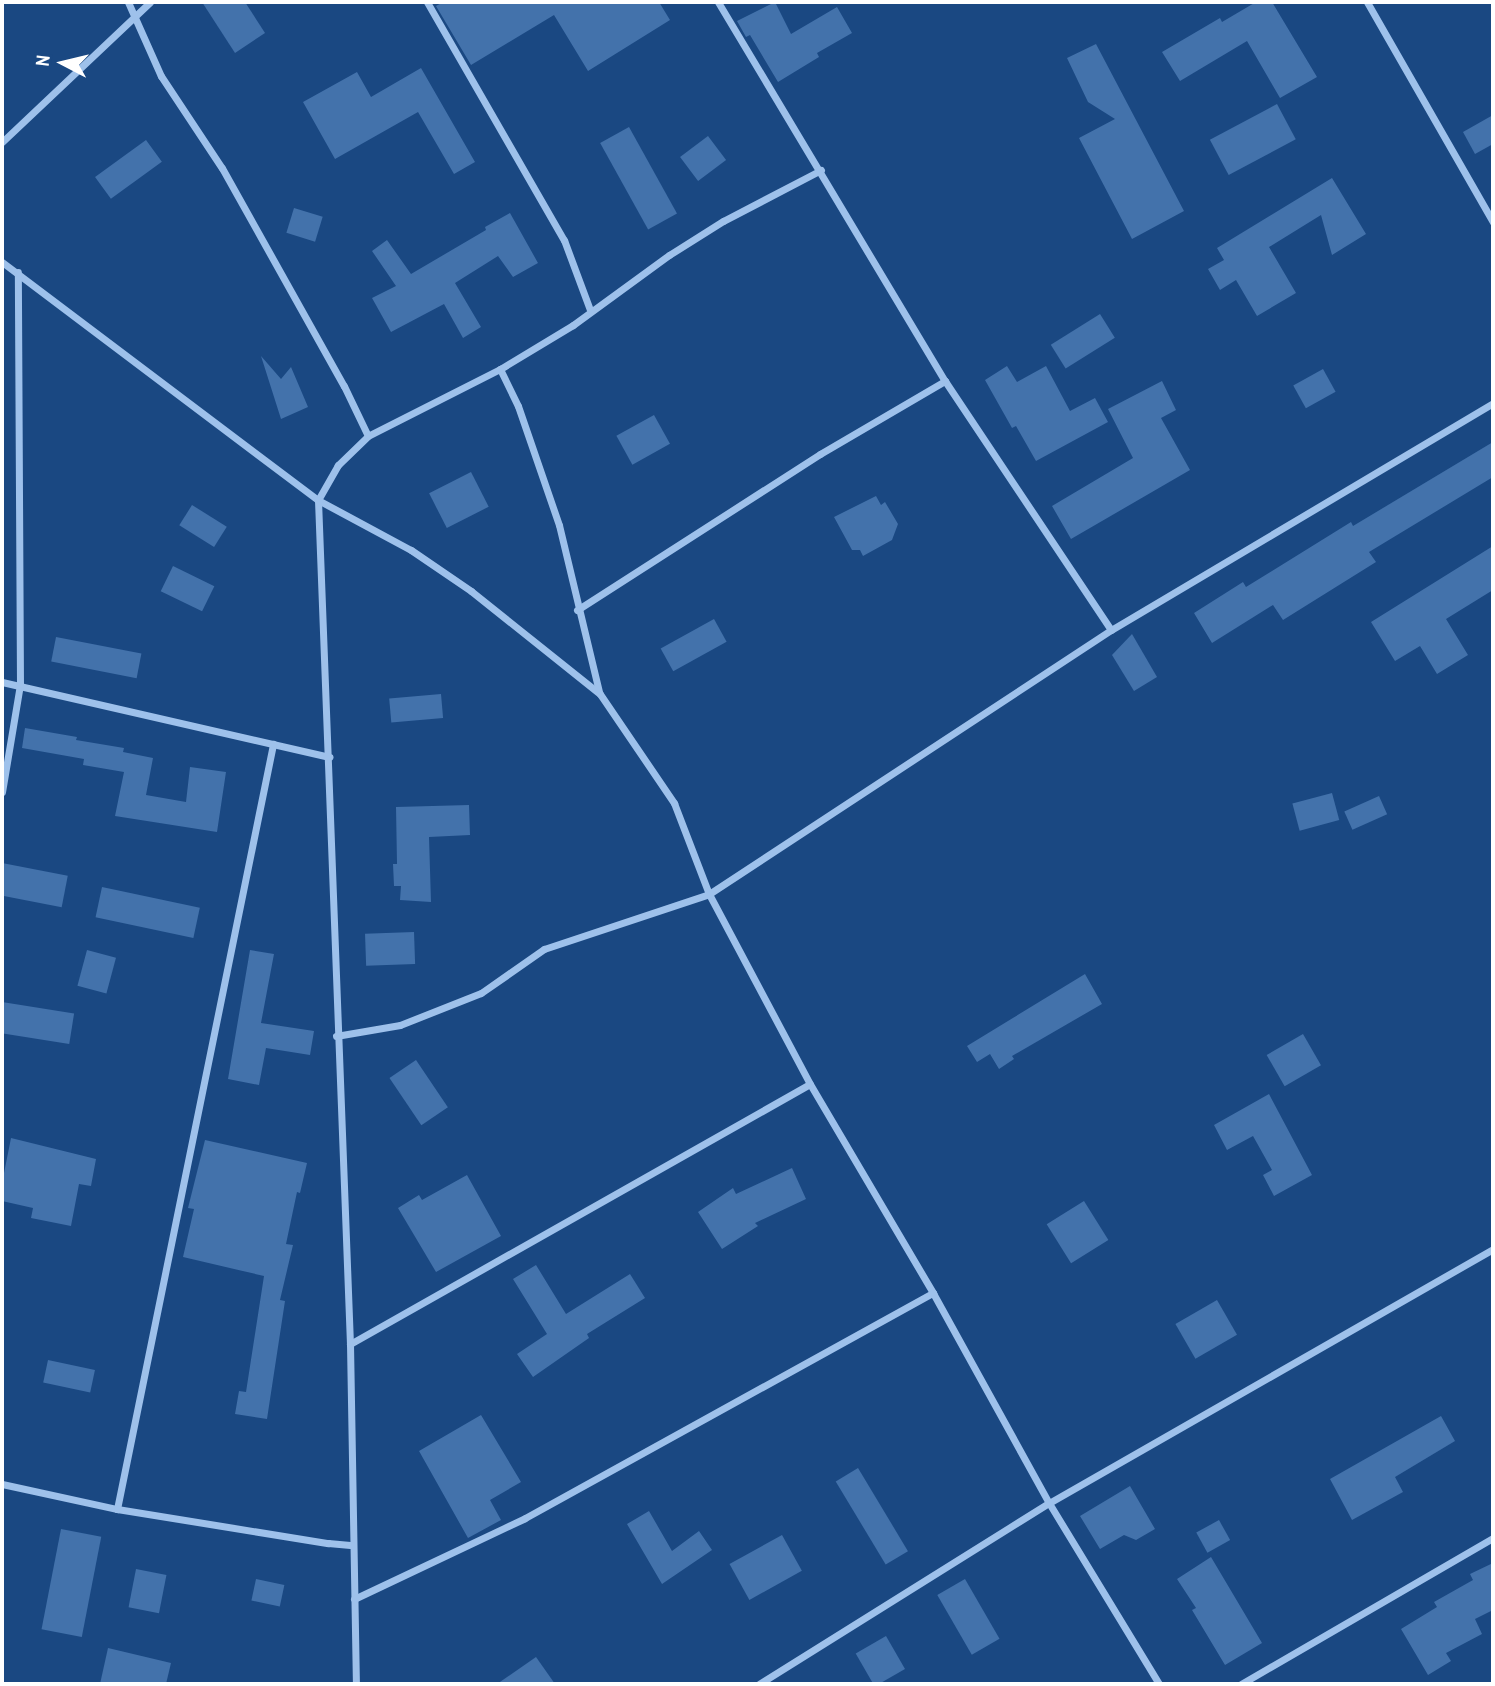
<!DOCTYPE html>
<style>
body{margin:0}
#map{position:relative;width:1495px;height:1686px;overflow:hidden;background:#1a4882;font-family:"Archivo Narrow",sans-serif}
div>[style]{position:absolute}
.building>*{inset:0;background:#4372ab;transform-origin:0 0}
.minor>*{height:7px;margin:-3.5px;padding:0 3.5px;transform-origin:3.5px;border-radius:3.5px;background:#9ec1eb}
span{translate:-50% -50%;white-space:nowrap;text-align:center;line-height:1.15;-webkit-text-stroke:5px #1a4882;paint-order:stroke}
.frame{position:absolute;inset:0;border:4px solid #fff;pointer-events:none}
.north{position:absolute;left:28px;top:28px;width:70px;height:70px;-webkit-text-stroke:5px #1a4882;paint-order:stroke;rotate:277deg;font-size:19px;font-weight:700;line-height:28px;text-align:center;color:#fff}
.north::after{content:'';display:block;margin:auto;width:24px;height:32px;background:#fff;clip-path:polygon(50% 0,100% 100%,50% 72%,0 100%)}
</style>
<div id="map">
<div class="building">
<div style="clip-path:polygon(202px 2px,245px 2px,265px 33px,235px 53px)"></div>
<div style="clip-path:polygon(443px 2px,659px 2px,670px 20px,588px 71px,554px 15px,471px 65px,436px 6px)"></div>
<div style="clip-path:polygon(775px 2px,791px 34px,837px 7px,852px 33px,817px 53px,819px 57px,778px 82px,750px 35px,746px 37px,737px 21px)"></div>
<div style="clip-path:polygon(1256px 2px,1272px 2px,1317px 77px,1280px 98px,1247px 41px,1180px 81px,1162px 52px,1220px 18px,1222px 22px)"></div>
<div style="clip-path:polygon(1096px 44px,1184px 211px,1132px 239px,1079px 138px,1115px 119px,1088px 102px,1067px 58px)"></div>
<div style="clip-path:polygon(421px 68px,475px 162px,454px 174px,418px 112px,335px 159px,303px 102px,357px 72px,371px 97px)"></div>
<div style="left:1277px;top:104px;width:40px;height:76px;rotate:62deg"></div>
<div style="clip-path:polygon(1493px 115px,1493px 144px,1475px 154px,1463px 132px)"></div>
<div style="left:629px;top:127px;width:99px;height:33px;rotate:61deg"></div>
<div style="left:708px;top:136px;width:30px;height:35px;rotate:53deg"></div>
<div style="left:146px;top:140px;width:27px;height:63px;rotate:54deg"></div>
<div style="clip-path:polygon(1332px 178px,1366px 234px,1332px 255px,1321px 215px,1269px 247px,1296px 293px,1257px 316px,1236px 280px,1220px 290px,1208px 269px,1224px 260px,1217px 248px)"></div>
<div style="left:294px;top:208px;width:30px;height:26px;rotate:17deg"></div>
<div style="clip-path:polygon(510px 213px,538px 263px,513px 277px,498px 256px,455px 283px,481px 327px,463px 338px,444px 304px,391px 332px,372px 298px,396px 286px,372px 251px,387px 240px,411px 274px,486px 230px,485px 227px)"></div>
<div style="left:1100px;top:314px;width:28px;height:58px;rotate:58deg"></div>
<div style="clip-path:polygon(261px 356px,281px 379px,291px 367px,308px 407px,281px 419px)"></div>
<div style="clip-path:polygon(1007px 366px,1017px 382px,1046px 366px,1070px 411px,1095px 398px,1108px 422px,1036px 461px,1016px 426px,1012px 428px,985px 380px)"></div>
<div style="left:1323px;top:369px;width:26px;height:34px;rotate:61deg"></div>
<div style="clip-path:polygon(1162px 381px,1176px 410px,1161px 418px,1190px 470px,1071px 539px,1052px 506px,1133px 458px,1108px 409px)"></div>
<div style="left:654px;top:415px;width:33px;height:43px;rotate:61deg"></div>
<div style="clip-path:polygon(1493px 442px,1493px 477px,1369px 552px,1376px 562px,1283px 620px,1273px 605px,1212px 643px,1194px 613px,1243px 582px,1246px 587px,1351px 522px,1353px 526px)"></div>
<div style="left:471px;top:472px;width:39px;height:47px;rotate:63deg"></div>
<div style="clip-path:polygon(876px 496px,881px 505px,885px 502px,898px 524px,892px 540px,863px 556px,860px 550px,852px 550px,834px 517px)"></div>
<div style="left:192px;top:505px;width:41px;height:24px;rotate:32deg"></div>
<div style="clip-path:polygon(1493px 546px,1493px 590px,1446px 619px,1468px 655px,1437px 674px,1420px 646px,1395px 661px,1371px 622px)"></div>
<div style="left:173px;top:566px;width:46px;height:28px;rotate:26deg"></div>
<div style="left:714px;top:619px;width:26px;height:61px;rotate:61deg"></div>
<div style="clip-path:polygon(1132px 634px,1157px 677px,1134px 691px,1112px 655px)"></div>
<div style="left:56px;top:637px;width:87px;height:25px;rotate:11deg"></div>
<div style="left:441px;top:694px;width:24px;height:52px;rotate:85deg"></div>
<div style="clip-path:polygon(25px 728px,77px 737px,76px 740px,124px 748px,123px 752px,153px 758px,146px 795px,186px 802px,190px 767px,226px 772px,217px 832px,115px 816px,124px 772px,83px 765px,84px 759px,22px 748px)"></div>
<div style="left:1332px;top:793px;width:28px;height:41px;rotate:75deg"></div>
<div style="left:1379px;top:796px;width:20px;height:38px;rotate:66deg"></div>
<div style="clip-path:polygon(469px 805px,470px 835px,429px 837px,431px 902px,400px 900px,401px 886px,394px 886px,393px 864px,397px 864px,396px 807px)"></div>
<div style="left:2px;top:863px;width:67px;height:32px;rotate:11deg"></div>
<div style="left:102px;top:887px;width:100px;height:31px;rotate:12deg"></div>
<div style="left:414px;top:932px;width:32px;height:49px;rotate:88deg"></div>
<div style="left:87px;top:950px;width:30px;height:37px;rotate:15deg"></div>
<div style="clip-path:polygon(250px 950px,274px 954px,261px 1023px,314px 1031px,310px 1055px,266px 1048px,259px 1085px,228px 1079px)"></div>
<div style="clip-path:polygon(1085px 974px,1102px 1004px,1012px 1056px,1014px 1059px,999px 1069px,990px 1054px,977px 1062px,967px 1046px)"></div>
<div style="left:2px;top:1002px;width:73px;height:31px;rotate:9deg"></div>
<div style="left:1303px;top:1034px;width:36px;height:42px;rotate:60deg"></div>
<div style="left:416px;top:1060px;width:57px;height:32px;rotate:56deg"></div>
<div style="clip-path:polygon(1269px 1094px,1312px 1175px,1274px 1196px,1263px 1175px,1272px 1170px,1253px 1136px,1227px 1150px,1214px 1125px)"></div>
<div style="clip-path:polygon(11px 1138px,96px 1159px,91px 1186px,79px 1184px,71px 1226px,31px 1218px,33px 1208px,2px 1201px,2px 1183px)"></div>
<div style="clip-path:polygon(205px 1140px,307px 1163px,300px 1193px,297px 1192px,286px 1244px,293px 1245px,280px 1300px,285px 1301px,267px 1419px,235px 1414px,239px 1391px,246px 1392px,264px 1276px,183px 1257px,194px 1209px,188px 1208px)"></div>
<div style="clip-path:polygon(792px 1168px,806px 1199px,755px 1223px,758px 1226px,722px 1249px,698px 1212px,733px 1188px,736px 1194px)"></div>
<div style="clip-path:polygon(467px 1175px,501px 1236px,436px 1272px,398px 1208px,419px 1195px,422px 1200px)"></div>
<div style="left:1084px;top:1201px;width:46px;height:44px;rotate:58deg"></div>
<div style="clip-path:polygon(536px 1265px,566px 1314px,630px 1274px,645px 1298px,587px 1334px,589px 1338px,533px 1377px,517px 1354px,547px 1334px,513px 1279px)"></div>
<div style="left:1217px;top:1300px;width:40px;height:48px;rotate:60deg"></div>
<div style="left:48px;top:1360px;width:48px;height:23px;rotate:12deg"></div>
<div style="clip-path:polygon(481px 1415px,521px 1482px,490px 1500px,501px 1520px,468px 1538px,419px 1451px)"></div>
<div style="clip-path:polygon(1441px 1416px,1455px 1441px,1395px 1477px,1403px 1492px,1352px 1520px,1330px 1479px)"></div>
<div style="left:858px;top:1468px;width:97px;height:26px;rotate:59deg"></div>
<div style="clip-path:polygon(1130px 1486px,1155px 1529px,1136px 1540px,1124px 1535px,1100px 1549px,1080px 1516px)"></div>
<div style="clip-path:polygon(649px 1511px,672px 1551px,699px 1531px,712px 1550px,662px 1584px,627px 1524px)"></div>
<div style="left:1219px;top:1520px;width:23px;height:26px;rotate:61deg"></div>
<div style="left:61px;top:1529px;width:41px;height:102px;rotate:11deg"></div>
<div style="left:782px;top:1535px;width:41px;height:60px;rotate:61deg"></div>
<div style="clip-path:polygon(1211px 1557px,1262px 1643px,1225px 1665px,1192px 1610px,1196px 1608px,1177px 1579px)"></div>
<div style="clip-path:polygon(1493px 1563px,1493px 1610px,1475px 1619px,1482px 1634px,1446px 1653px,1451px 1661px,1428px 1675px,1401px 1629px,1437px 1607px,1434px 1602px,1473px 1580px,1470px 1574px)"></div>
<div style="left:136px;top:1569px;width:31px;height:39px;rotate:11deg"></div>
<div style="left:256px;top:1579px;width:29px;height:22px;rotate:12deg"></div>
<div style="left:965px;top:1579px;width:69px;height:32px;rotate:60deg"></div>
<div style="left:886px;top:1636px;width:38px;height:35px;rotate:60deg"></div>
<div style="clip-path:polygon(108px 1648px,171px 1663px,166px 1684px,100px 1684px)"></div>
<div style="clip-path:polygon(536px 1657px,555px 1684px,497px 1684px)"></div>
</div>
<div class="minor">
<div style="left:128px;top:2px;width:81px;rotate:66deg"></div>
<div style="left:161px;top:76px;width:110px;rotate:56.5deg"></div>
<div style="left:222px;top:168px;width:250px;rotate:60.8deg"></div>
<div style="left:344px;top:386px;width:55px;rotate:64.4deg"></div>
<div style="left:427px;top:2px;width:275px;rotate:60.1deg"></div>
<div style="left:564px;top:240px;width:75px;rotate:69.6deg"></div>
<div style="left:718px;top:2px;width:442px;rotate:59.1deg"></div>
<div style="left:945px;top:381px;width:299px;rotate:56.3deg"></div>
<div style="left:1367px;top:2px;width:254px;rotate:60.2deg"></div>
<div style="left:2px;top:142px;width:204px;rotate:-43.4deg"></div>
<div style="left:821px;top:170px;width:110px;rotate:152.5deg"></div>
<div style="left:723px;top:221px;width:64px;rotate:147.8deg"></div>
<div style="left:669px;top:255px;width:119px;rotate:143.9deg"></div>
<div style="left:573px;top:325px;width:85px;rotate:148.9deg"></div>
<div style="left:500px;top:369px;width:148px;rotate:153.1deg"></div>
<div style="left:368px;top:436px;width:42px;rotate:136deg"></div>
<div style="left:338px;top:465px;width:40px;rotate:119.7deg"></div>
<div style="left:318px;top:500px;width:106px;rotate:28.3deg"></div>
<div style="left:411px;top:550px;width:73px;rotate:34.3deg"></div>
<div style="left:471px;top:591px;width:165px;rotate:38.6deg"></div>
<div style="left:600px;top:694px;width:132px;rotate:55.8deg"></div>
<div style="left:674px;top:803px;width:97px;rotate:69deg"></div>
<div style="left:709px;top:894px;width:215px;rotate:62deg"></div>
<div style="left:810px;top:1084px;width:243px;rotate:59.5deg"></div>
<div style="left:933px;top:1293px;width:240px;rotate:61.1deg"></div>
<div style="left:1049px;top:1503px;width:212px;rotate:58.7deg"></div>
<div style="left:2px;top:262px;width:396px;rotate:37deg"></div>
<div style="left:318px;top:500px;width:845px;rotate:87.83deg"></div>
<div style="left:350px;top:1344px;width:340px;rotate:89deg"></div>
<div style="left:500px;top:369px;width:41px;rotate:64.1deg"></div>
<div style="left:518px;top:406px;width:126px;rotate:71deg"></div>
<div style="left:559px;top:525px;width:172px;rotate:76.5deg"></div>
<div style="left:577px;top:610px;width:289px;rotate:-32.7deg"></div>
<div style="left:820px;top:454px;width:145px;rotate:-30.3deg"></div>
<div style="left:2px;top:682px;width:336px;rotate:12.9deg"></div>
<div style="left:2px;top:792px;width:109px;rotate:-80.5deg"></div>
<div style="left:20px;top:685px;width:413px;rotate:-90.3deg"></div>
<div style="left:336px;top:1036px;width:65px;rotate:-9.8deg"></div>
<div style="left:400px;top:1025px;width:87px;rotate:-21.6deg"></div>
<div style="left:481px;top:993px;width:77px;rotate:-34.9deg"></div>
<div style="left:544px;top:949px;width:174px;rotate:-18.4deg"></div>
<div style="left:709px;top:894px;width:481px;rotate:-33.3deg"></div>
<div style="left:1111px;top:630px;width:444px;rotate:-30.7deg"></div>
<div style="left:350px;top:1344px;width:528px;rotate:-29.48deg"></div>
<div style="left:2px;top:1484px;width:118px;rotate:12.3deg"></div>
<div style="left:117px;top:1509px;width:214px;rotate:9.2deg"></div>
<div style="left:328px;top:1543px;width:25px;rotate:5deg"></div>
<div style="left:117px;top:1509px;width:781px;rotate:-78.47deg"></div>
<div style="left:354px;top:1599px;width:189px;rotate:-25.3deg"></div>
<div style="left:525px;top:1518px;width:466px;rotate:-28.9deg"></div>
<div style="left:759px;top:1684px;width:342px;rotate:-32deg"></div>
<div style="left:1049px;top:1503px;width:512px;rotate:-29.77deg"></div>
<div style="left:1241px;top:1684px;width:291px;rotate:-30.1deg"></div>
</div>
<div class="frame"></div>
<div class="north">N</div>
</div>
